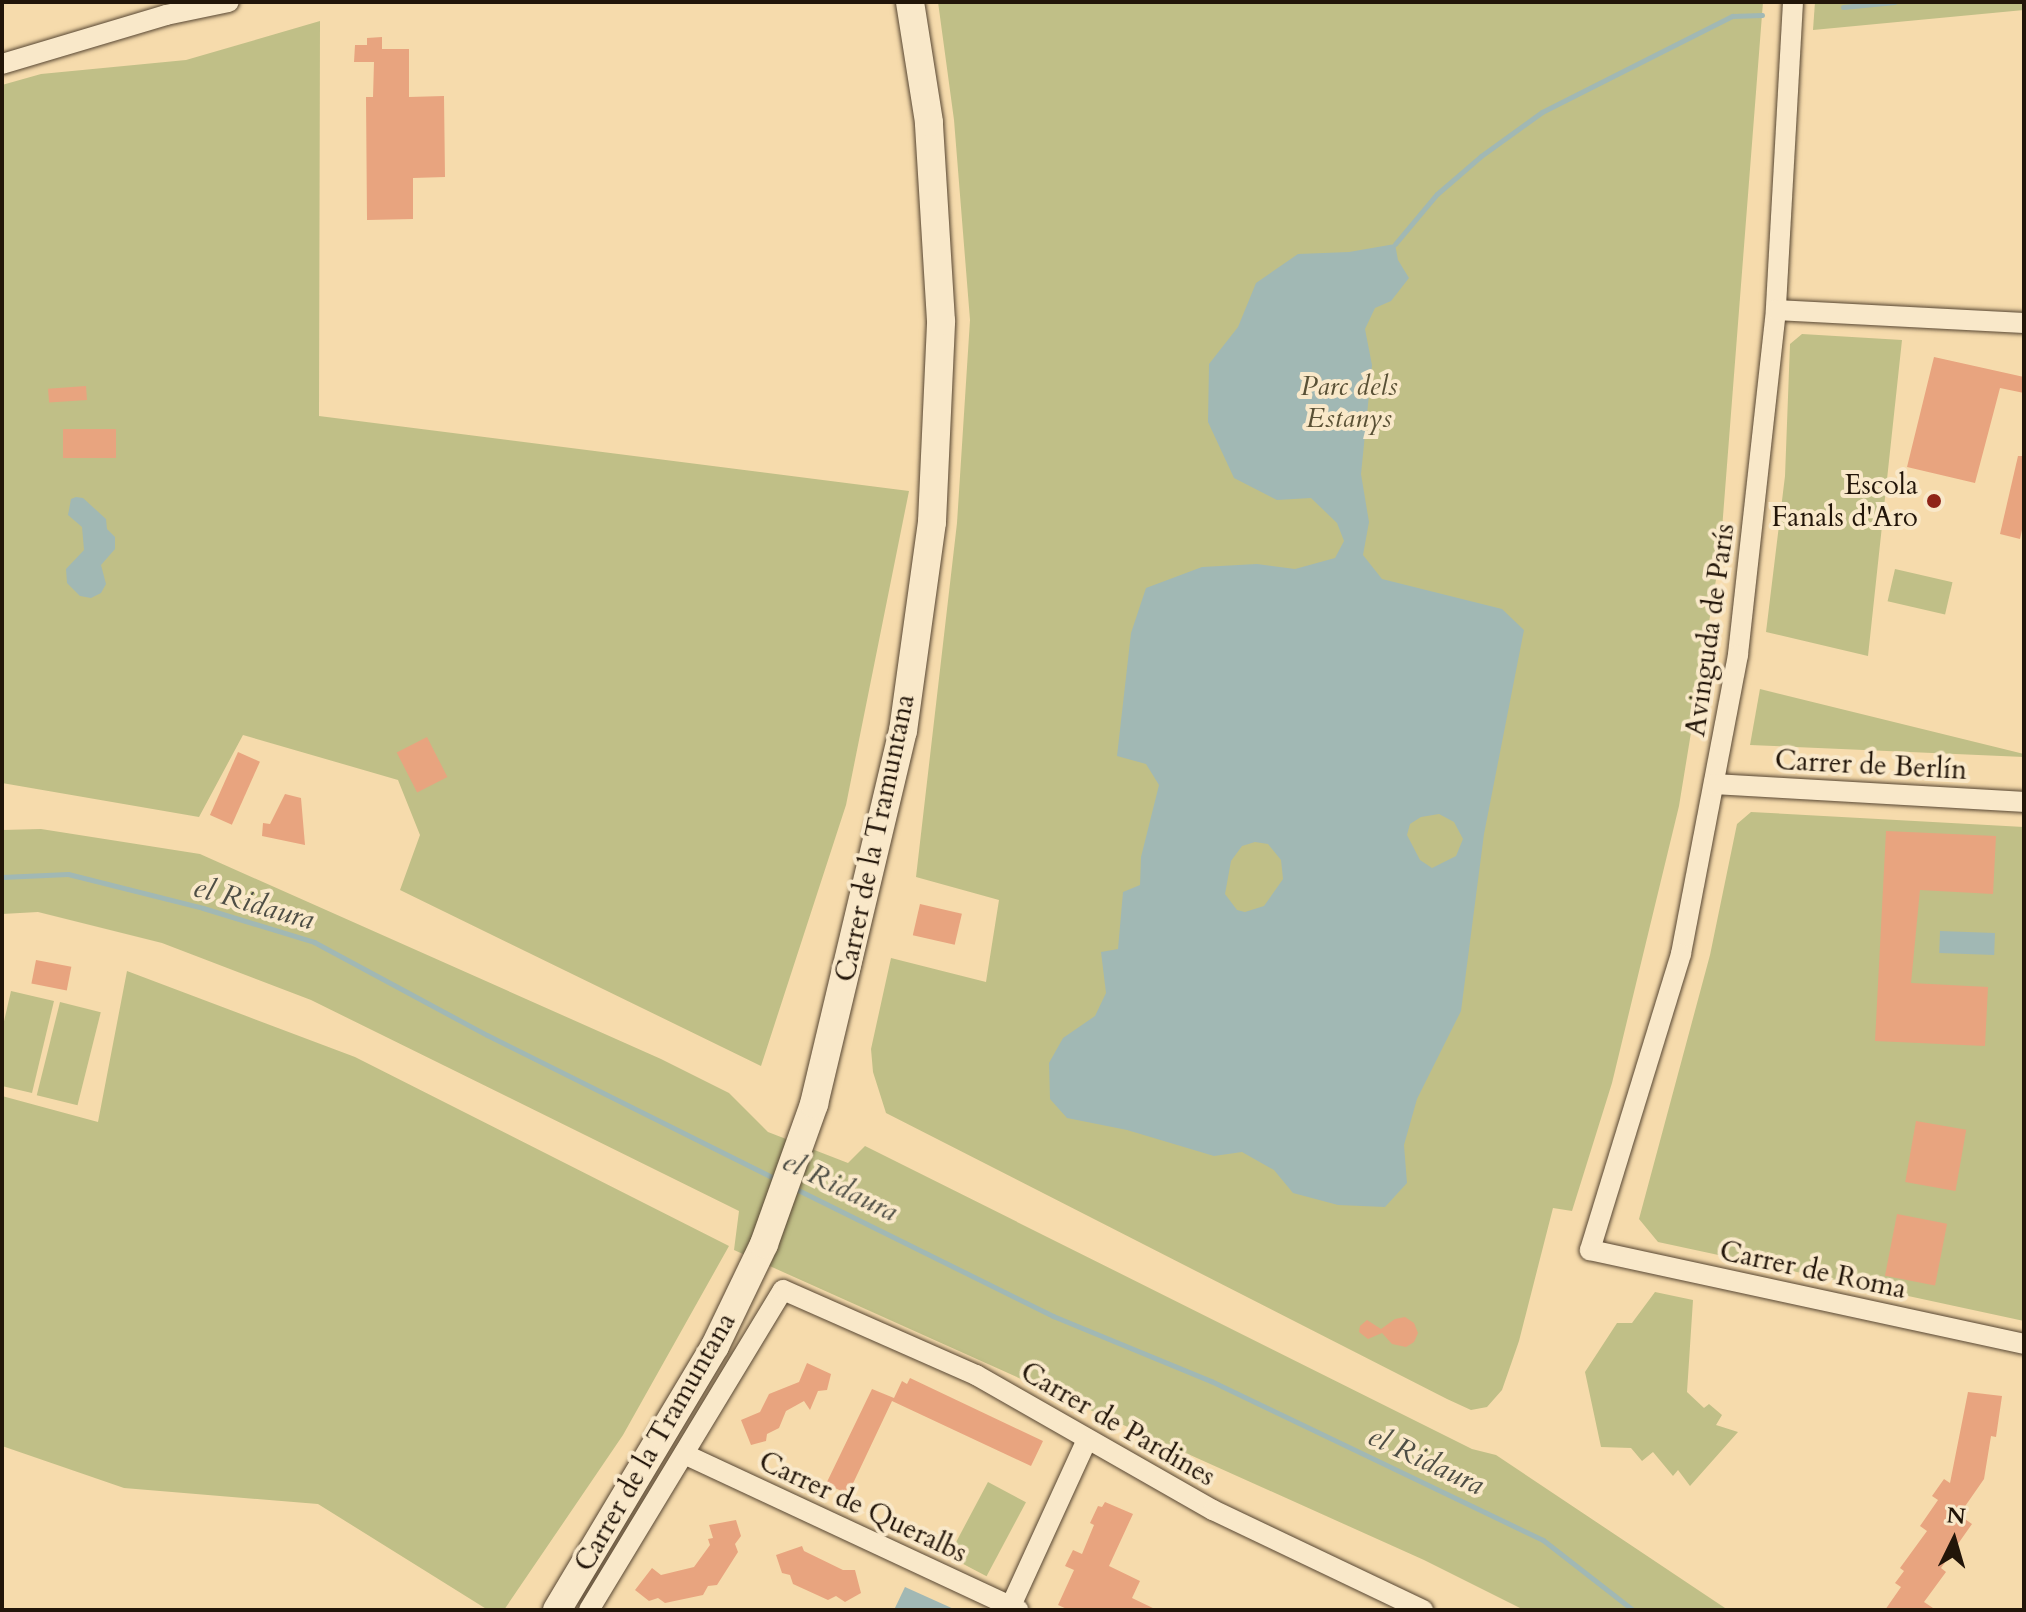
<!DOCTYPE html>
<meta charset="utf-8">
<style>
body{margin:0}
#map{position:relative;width:2026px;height:1612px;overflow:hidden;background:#f6dbac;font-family:Cardo,serif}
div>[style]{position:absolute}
.green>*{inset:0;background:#c0bf87;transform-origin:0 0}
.water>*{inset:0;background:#a1b8b4;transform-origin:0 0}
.stream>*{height:5px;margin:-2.5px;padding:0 2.5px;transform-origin:2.5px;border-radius:2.5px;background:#a1b8b4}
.building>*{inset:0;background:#e8a47f;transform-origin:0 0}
.roads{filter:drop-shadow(0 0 2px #574632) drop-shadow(0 0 2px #574632)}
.street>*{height:20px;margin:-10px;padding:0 10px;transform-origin:10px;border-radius:10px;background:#f9e8c9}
.secondary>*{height:28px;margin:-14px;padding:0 14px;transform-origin:14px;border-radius:14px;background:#f9e8c9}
.dots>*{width:22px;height:22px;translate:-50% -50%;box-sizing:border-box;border:4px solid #f9e8c9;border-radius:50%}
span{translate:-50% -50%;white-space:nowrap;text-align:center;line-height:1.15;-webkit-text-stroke:8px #f9e8c9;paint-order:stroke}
.park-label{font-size:28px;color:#595035;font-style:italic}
.poi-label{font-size:28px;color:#221509}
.right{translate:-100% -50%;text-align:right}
.street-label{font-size:28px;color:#221509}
.water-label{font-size:30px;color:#4e4e45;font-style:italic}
.frame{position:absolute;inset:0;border:4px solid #221509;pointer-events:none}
.north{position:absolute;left:1914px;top:1500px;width:80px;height:80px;-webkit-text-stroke:6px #f9e8c9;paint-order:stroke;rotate:5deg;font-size:22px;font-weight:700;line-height:32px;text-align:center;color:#221509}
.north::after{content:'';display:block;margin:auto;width:28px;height:36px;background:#221509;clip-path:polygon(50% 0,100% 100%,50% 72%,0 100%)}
</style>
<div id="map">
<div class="green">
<div style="clip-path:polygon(938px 2px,1763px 2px,1720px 555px,1679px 806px,1612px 1083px,1572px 1211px,1553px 1208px,1519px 1341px,1502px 1390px,1487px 1407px,1471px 1410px,1447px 1399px,886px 1113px,873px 1072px,871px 1049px,891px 958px,986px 982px,999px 900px,916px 877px,957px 523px,970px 320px,954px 120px)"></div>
<div style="clip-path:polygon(1815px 2px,2024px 2px,2024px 10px,1813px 30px)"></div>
<div style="clip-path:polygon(320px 21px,319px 416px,909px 491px,846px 805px,761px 1066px,400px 890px,420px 835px,398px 780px,243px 735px,199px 817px,2px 783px,2px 85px,41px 74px,186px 60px)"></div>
<div style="clip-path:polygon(1802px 334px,1902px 340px,1868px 656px,1766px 632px,1785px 476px,1790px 344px)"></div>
<div style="left:1895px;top:569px;width:59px;height:33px;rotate:13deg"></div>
<div style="clip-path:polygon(1760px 689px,2024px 754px,2024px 757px,1750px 745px)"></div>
<div style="clip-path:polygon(1751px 812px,2024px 827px,2024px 1321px,1658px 1242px,1639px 1219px,1710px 955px,1737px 824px)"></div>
<div style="clip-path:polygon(41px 829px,200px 854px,661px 1059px,729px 1093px,768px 1132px,848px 1163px,865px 1146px,1472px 1449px,1496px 1455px,1728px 1610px,1524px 1610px,1424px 1560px,734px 1250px,739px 1211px,311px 1000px,162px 943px,38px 912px,2px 914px,2px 830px)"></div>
<div style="clip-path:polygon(127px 971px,355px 1057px,729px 1246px,623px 1435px,504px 1610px,488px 1610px,318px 1504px,124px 1488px,2px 1446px,2px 1096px,98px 1122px)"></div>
<div style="clip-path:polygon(11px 991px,54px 1001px,32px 1093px,2px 1086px,2px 1030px)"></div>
<div style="left:60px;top:1002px;width:42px;height:96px;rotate:14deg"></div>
<div style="clip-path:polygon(1655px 1292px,1693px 1300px,1687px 1392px,1704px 1408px,1709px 1404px,1722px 1415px,1716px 1425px,1738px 1432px,1690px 1486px,1678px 1470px,1673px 1476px,1653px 1452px,1642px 1461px,1631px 1448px,1601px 1447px,1585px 1372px,1617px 1323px,1632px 1323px)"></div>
<div style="left:988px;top:1482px;width:43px;height:84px;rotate:28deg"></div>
</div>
<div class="water">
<div style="clip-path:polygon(evenodd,1395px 244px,1398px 260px,1409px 278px,1391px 301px,1375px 308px,1365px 329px,1372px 365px,1361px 474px,1369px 522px,1363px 555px,1382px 579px,1502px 609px,1524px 630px,1484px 834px,1461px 1011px,1417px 1099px,1404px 1145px,1407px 1183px,1385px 1207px,1338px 1205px,1293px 1193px,1274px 1170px,1242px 1152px,1214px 1156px,1127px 1130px,1067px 1118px,1050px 1099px,1049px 1063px,1063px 1038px,1095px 1016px,1106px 993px,1101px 952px,1118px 949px,1123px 892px,1140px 885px,1141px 857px,1159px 785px,1146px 764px,1117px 756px,1131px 633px,1146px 588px,1202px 567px,1257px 564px,1295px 569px,1335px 558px,1344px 541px,1337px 523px,1311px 498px,1277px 500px,1234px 478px,1208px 422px,1209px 364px,1238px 327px,1256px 283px,1298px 254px,1349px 252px,1395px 244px,1439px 814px,1454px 822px,1463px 839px,1456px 856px,1432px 868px,1420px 860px,1407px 835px,1410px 824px,1421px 817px,1439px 814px,1395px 244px,1255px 842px,1268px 844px,1281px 860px,1283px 879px,1264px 906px,1245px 912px,1237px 910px,1225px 894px,1231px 861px,1242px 846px,1255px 842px)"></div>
<div style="clip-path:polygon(76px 497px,83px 498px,106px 519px,107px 529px,115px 537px,115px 549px,101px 565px,106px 584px,101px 593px,91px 598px,80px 596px,67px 583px,66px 569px,84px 550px,82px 527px,68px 515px,71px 499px)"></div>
<div style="left:1940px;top:931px;width:55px;height:22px;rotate:2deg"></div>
<div style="clip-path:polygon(905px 1587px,956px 1610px,894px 1610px)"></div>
</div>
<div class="stream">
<div style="left:1843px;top:7px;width:52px;rotate:-5.5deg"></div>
<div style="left:1395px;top:244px;width:65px;rotate:-50deg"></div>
<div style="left:1437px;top:194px;width:58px;rotate:-40.8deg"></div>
<div style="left:1481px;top:156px;width:75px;rotate:-35.8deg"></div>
<div style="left:1542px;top:112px;width:213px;rotate:-26.8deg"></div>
<div style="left:1732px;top:16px;width:30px;rotate:-2deg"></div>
<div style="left:2px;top:877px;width:66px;rotate:-2.6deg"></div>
<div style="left:68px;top:874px;width:139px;rotate:14.1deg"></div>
<div style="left:203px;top:908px;width:116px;rotate:17deg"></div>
<div style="left:314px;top:942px;width:196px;rotate:28.3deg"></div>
<div style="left:487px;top:1035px;width:325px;rotate:26.5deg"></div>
<div style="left:794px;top:1188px;width:289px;rotate:26.3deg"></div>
<div style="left:1053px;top:1316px;width:171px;rotate:22.4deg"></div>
<div style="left:1211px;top:1381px;width:368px;rotate:25.6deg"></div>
<div style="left:1543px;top:1540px;width:114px;rotate:37.9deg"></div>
</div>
<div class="building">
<div style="clip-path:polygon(382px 37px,382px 49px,409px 49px,409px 97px,444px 96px,445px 177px,413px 178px,413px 219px,367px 220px,366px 97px,373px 97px,374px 62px,354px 62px,355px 45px,367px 45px,367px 38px)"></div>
<div style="clip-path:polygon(1934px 357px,2024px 377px,2024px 393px,2000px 388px,1975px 483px,1907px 467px)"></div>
<div style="left:86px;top:386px;width:14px;height:38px;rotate:86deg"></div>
<div style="left:63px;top:429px;width:53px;height:29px"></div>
<div style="clip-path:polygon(2018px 456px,2024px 456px,2024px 521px,2020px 539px,2000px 534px)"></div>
<div style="left:427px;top:737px;width:45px;height:34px;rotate:63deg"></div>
<div style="left:238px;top:752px;width:24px;height:69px;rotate:24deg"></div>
<div style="clip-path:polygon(285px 794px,301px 798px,305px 845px,262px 836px,263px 823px,270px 824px)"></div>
<div style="clip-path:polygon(1886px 831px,1996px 836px,1993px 894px,1920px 890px,1911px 983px,1988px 987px,1985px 1046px,1875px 1041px)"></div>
<div style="left:920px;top:904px;width:43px;height:32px;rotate:13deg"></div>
<div style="left:36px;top:960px;width:36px;height:24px;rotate:11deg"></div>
<div style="left:1916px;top:1121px;width:51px;height:62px;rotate:10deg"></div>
<div style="left:1897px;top:1214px;width:51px;height:63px;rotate:11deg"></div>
<div style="clip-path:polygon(1405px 1317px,1414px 1323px,1418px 1333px,1414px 1342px,1406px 1347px,1392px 1344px,1382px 1333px,1368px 1339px,1359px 1332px,1360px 1326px,1367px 1320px,1381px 1329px,1395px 1319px)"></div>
<div style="clip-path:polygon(807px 1363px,831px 1374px,827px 1390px,818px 1391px,810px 1410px,804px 1401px,786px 1411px,779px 1428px,767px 1434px,766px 1441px,751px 1445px,741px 1420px,760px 1412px,769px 1394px,799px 1382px)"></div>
<div style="clip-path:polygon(910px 1378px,1043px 1441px,1031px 1466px,892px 1401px,848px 1494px,826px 1484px,872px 1389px,894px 1398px,902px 1381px,907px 1384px)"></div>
<div style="clip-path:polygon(1968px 1392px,2002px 1396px,1996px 1437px,1991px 1436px,1984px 1479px,1959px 1515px,1972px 1524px,1941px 1568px,1946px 1572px,1924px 1602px,1936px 1610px,1885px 1610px,1901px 1587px,1895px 1583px,1904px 1571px,1900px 1568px,1927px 1531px,1920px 1526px,1938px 1500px,1932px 1496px,1944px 1479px,1950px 1483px)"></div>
<div style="clip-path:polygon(1105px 1502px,1133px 1514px,1109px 1566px,1140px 1581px,1132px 1598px,1157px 1610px,1069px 1610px,1058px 1605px,1074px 1570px,1065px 1566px,1073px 1550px,1082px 1554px,1094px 1525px,1090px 1523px,1098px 1506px,1102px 1507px)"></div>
<div style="clip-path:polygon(736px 1520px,741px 1536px,735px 1544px,738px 1552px,717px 1585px,708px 1586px,703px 1595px,665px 1603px,658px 1598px,649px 1601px,635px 1590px,652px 1568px,661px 1575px,694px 1567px,710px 1545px,708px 1539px,713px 1538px,709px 1525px)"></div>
<div style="clip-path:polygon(802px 1546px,804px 1551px,843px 1570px,855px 1570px,861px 1593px,845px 1602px,836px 1596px,828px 1600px,793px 1584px,790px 1575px,782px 1573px,776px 1555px)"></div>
</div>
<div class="roads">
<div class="street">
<div style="left:1793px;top:2px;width:308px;rotate:93.2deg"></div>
<div style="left:1776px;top:310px;width:347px;rotate:96.3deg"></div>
<div style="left:1738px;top:655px;width:304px;rotate:100.8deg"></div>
<div style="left:1681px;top:954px;width:310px;rotate:107.1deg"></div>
<div style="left:1590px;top:1250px;width:444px;rotate:12.2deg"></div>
<div style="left:2px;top:64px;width:171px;rotate:-16.6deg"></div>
<div style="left:166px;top:15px;width:64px;rotate:-11.7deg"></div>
<div style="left:1776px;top:310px;width:248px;rotate:3deg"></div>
<div style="left:1715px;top:784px;width:310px;rotate:3.3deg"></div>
<div style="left:684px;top:1454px;width:369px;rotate:25deg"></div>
<div style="left:589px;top:1610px;width:374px;rotate:-58.8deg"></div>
<div style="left:783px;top:1290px;width:211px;rotate:23.8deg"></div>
<div style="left:976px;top:1375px;width:273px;rotate:29.7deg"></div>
<div style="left:1213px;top:1510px;width:233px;rotate:25.5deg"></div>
<div style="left:1009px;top:1610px;width:187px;rotate:-65.4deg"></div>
</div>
<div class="secondary">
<div style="left:557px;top:1610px;width:308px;rotate:-59.1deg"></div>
<div style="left:715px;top:1346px;width:113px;rotate:-64.3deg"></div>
<div style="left:764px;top:1244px;width:149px;rotate:-70.3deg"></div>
<div style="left:814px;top:1104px;width:383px;rotate:-76.6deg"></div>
<div style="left:903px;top:731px;width:211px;rotate:-82.1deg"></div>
<div style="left:932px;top:522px;width:201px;rotate:-87.4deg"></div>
<div style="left:941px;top:321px;width:199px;rotate:-93.5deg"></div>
<div style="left:929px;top:122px;width:121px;rotate:-99deg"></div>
</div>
</div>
<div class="dots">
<div style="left:1934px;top:501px;background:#8f2418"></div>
</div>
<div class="park-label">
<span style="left:1349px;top:402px">Parc dels<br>Estanys</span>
</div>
<div class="poi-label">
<span class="right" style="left:1918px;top:501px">Escola<br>Fanals d'Aro</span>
</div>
<div class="street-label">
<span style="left:1710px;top:630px;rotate:-82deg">Avinguda de París</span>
<span style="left:1871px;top:765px;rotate:3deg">Carrer de Berlín</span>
<span style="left:875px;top:838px;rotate:-78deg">Carrer de la Tramuntana</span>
<span style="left:1813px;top:1270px;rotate:12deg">Carrer de Roma</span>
<span style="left:1118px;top:1424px;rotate:30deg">Carrer de Pardines</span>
<span style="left:655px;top:1442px;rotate:-60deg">Carrer de la Tramuntana</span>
<span style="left:863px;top:1507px;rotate:25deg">Carrer de Queralbs</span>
</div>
<div class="water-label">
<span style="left:254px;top:904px;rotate:16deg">el Ridaura</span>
<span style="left:840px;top:1187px;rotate:26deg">el Ridaura</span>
<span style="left:1426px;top:1461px;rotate:25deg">el Ridaura</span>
</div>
<div class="frame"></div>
<div class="north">N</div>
</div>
